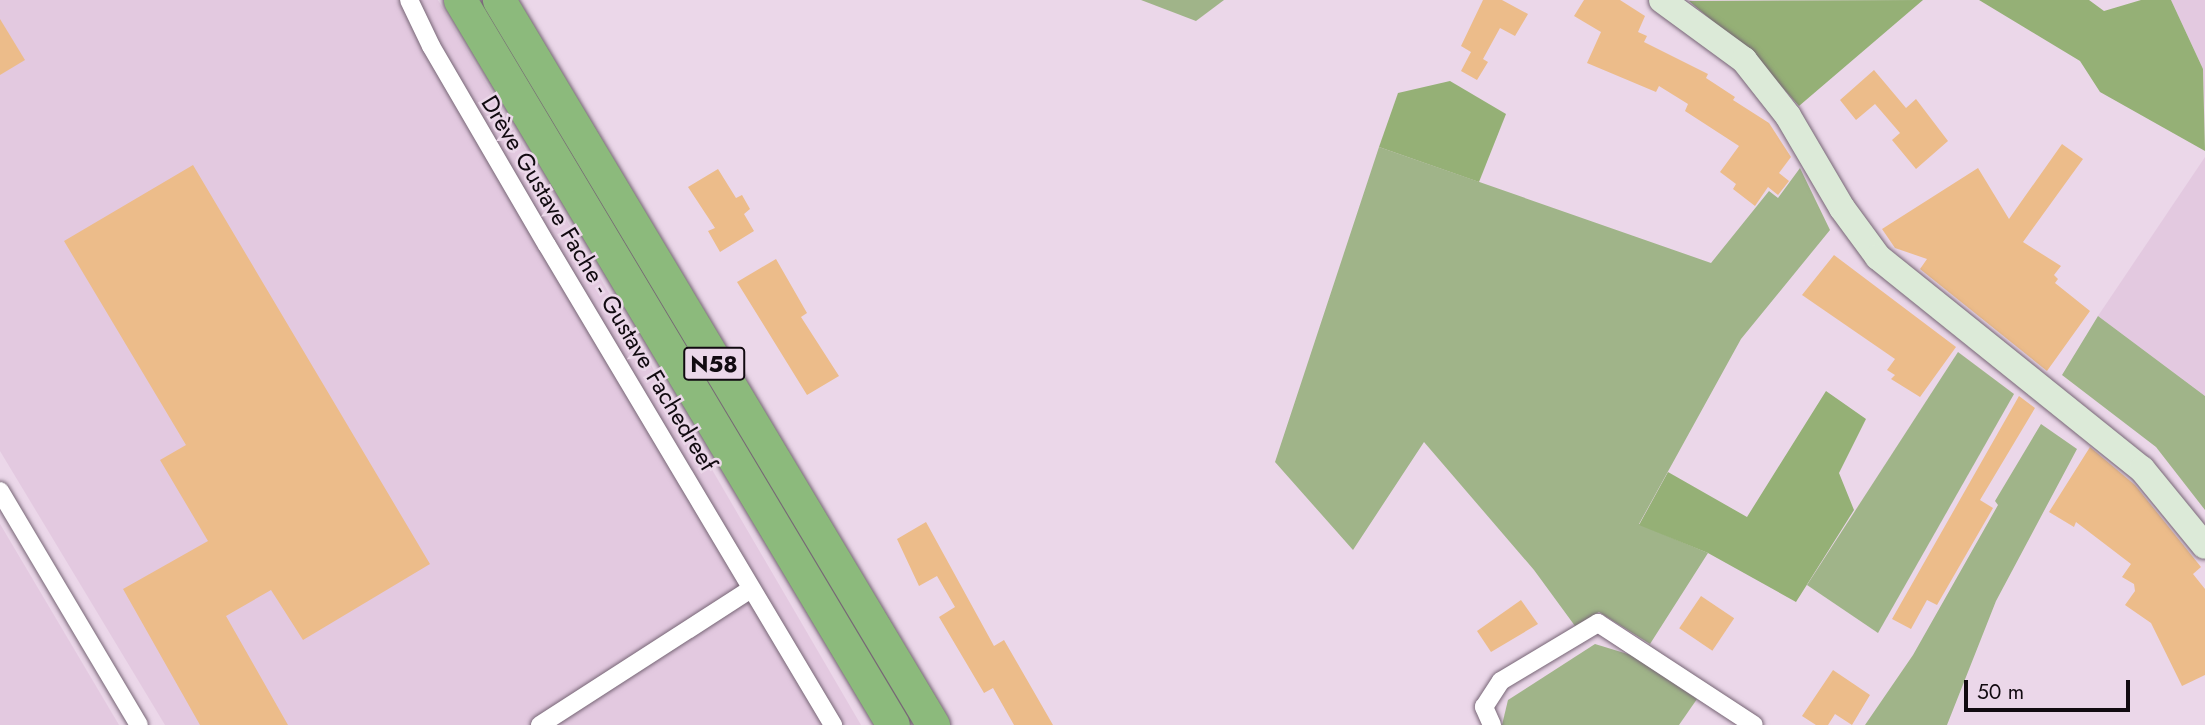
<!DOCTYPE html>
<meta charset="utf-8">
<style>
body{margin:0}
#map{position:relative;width:2205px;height:725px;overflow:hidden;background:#ebd7e9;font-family:Jost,sans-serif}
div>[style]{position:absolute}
.built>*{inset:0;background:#e3c9e0}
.green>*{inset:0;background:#a0b489}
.forest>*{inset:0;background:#95b076}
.building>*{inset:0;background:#ecbc8a;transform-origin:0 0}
.roads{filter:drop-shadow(0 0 2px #766575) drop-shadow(0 0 2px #766575)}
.street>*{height:18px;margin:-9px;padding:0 9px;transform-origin:9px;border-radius:9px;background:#fff}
.secondary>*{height:26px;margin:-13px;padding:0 13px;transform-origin:13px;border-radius:13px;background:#dcead8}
.highway>*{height:33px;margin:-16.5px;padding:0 16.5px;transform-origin:16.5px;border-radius:16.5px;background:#8cba7c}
span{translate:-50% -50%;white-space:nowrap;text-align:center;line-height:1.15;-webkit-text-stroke:5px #ebd7e9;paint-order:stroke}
.shield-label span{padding:2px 5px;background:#ebd7e9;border:2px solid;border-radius:5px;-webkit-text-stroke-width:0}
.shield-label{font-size:23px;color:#110a10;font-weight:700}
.street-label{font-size:24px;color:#110a10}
.scale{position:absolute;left:1964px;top:680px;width:166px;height:32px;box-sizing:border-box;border:4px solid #110a10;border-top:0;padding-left:9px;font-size:21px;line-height:24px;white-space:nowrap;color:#110a10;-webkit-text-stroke:5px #ebd7e9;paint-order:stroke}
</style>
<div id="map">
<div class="built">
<div style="clip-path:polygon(0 0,438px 0,861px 725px,165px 725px,0 451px)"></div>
<div style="clip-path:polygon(2171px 0,2205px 0,2205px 106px,2203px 69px)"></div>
<div style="clip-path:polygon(2205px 157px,2205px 396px,2098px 316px)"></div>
<div style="clip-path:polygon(0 524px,119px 725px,0 725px)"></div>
</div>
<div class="green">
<div style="clip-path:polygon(1141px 0,1224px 0,1196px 21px)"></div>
<div style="clip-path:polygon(1379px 147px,1711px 263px,1769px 191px,1778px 198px,1800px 168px,1830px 230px,1741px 339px,1639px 524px,1708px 553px,1650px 644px,1599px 612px,1575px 626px,1534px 570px,1424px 442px,1353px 550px,1275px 462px)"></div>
<div style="clip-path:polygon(2098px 316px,2205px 396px,2205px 510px,2156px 447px,2062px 375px)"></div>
<div style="clip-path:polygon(1958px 352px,2014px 394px,1878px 633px,1807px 585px)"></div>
<div style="clip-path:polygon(2041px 424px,2077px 449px,1996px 601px,1947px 725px,1865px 725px,1913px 655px,1998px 505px,1995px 501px)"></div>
<div style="clip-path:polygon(1595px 644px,1631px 655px,1697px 699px,1679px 725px,1502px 725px,1508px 700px)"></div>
</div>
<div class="forest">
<div style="clip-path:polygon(1923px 0,1799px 106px,1755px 57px,1689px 1px)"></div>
<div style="clip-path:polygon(1979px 0,2089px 0,2104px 11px,2141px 0,2171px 0,2203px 69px,2205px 151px,2100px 92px,2080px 61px)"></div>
<div style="clip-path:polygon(1450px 81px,1506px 114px,1479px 182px,1379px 147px,1398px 93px)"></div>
<div style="clip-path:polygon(1826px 391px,1866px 419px,1839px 473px,1854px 510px,1796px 602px,1708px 553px,1639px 525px,1668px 472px,1747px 517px)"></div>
</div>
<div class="building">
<div style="clip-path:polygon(1483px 0,1502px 0,1528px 14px,1515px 36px,1500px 28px,1483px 59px,1488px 62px,1477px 80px,1461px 71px,1471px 52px,1461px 46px)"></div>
<div style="clip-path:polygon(1584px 0,1620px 0,1645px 16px,1638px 32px,1647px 36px,1644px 42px,1708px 74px,1706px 78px,1735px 97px,1733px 100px,1769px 123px,1791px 157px,1779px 173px,1789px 181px,1778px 195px,1768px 187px,1755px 206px,1733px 189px,1736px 184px,1720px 172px,1739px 146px,1685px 111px,1688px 104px,1659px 86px,1656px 92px,1587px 63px,1601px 32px,1574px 16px)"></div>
<div style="clip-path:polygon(0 19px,25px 60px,0 75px)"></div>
<div style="clip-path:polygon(1874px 70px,1906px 108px,1916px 99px,1948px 141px,1916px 169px,1892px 140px,1900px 133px,1875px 104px,1856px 120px,1840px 100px)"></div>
<div style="clip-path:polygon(2062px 144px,2083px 159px,2023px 242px,2061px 266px,2054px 275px,2058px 279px,2055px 283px,2090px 311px,2047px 371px,1920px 269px,1927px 259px,1895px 248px,1882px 229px,1978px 168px,2009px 219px)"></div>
<div style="clip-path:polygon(193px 165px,430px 564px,303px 640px,271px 590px,226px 616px,288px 725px,200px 725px,123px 589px,208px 541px,160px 460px,186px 445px,64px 241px)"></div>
<div style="clip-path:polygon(718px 169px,736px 198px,742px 195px,750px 209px,744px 214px,754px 231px,720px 252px,708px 231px,715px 228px,688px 187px)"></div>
<div style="clip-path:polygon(1834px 255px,1956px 347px,1920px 397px,1891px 379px,1895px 375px,1887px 370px,1895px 359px,1802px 295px)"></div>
<div style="clip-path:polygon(776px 259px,807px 313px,801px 317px,839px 376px,807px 395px,737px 282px)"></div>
<div style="clip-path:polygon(2019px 396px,2035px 408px,1980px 500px,1993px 508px,1937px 605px,1927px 600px,1911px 629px,1892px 619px)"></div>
<div style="clip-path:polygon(2090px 447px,2135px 485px,2201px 567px,2193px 574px,2205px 589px,2205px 675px,2182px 686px,2151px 623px,2125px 605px,2135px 591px,2134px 584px,2122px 577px,2131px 564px,2076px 522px,2074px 527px,2049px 512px)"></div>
<div style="clip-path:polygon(926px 522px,994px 646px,1004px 640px,1053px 725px,1014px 725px,993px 688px,984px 693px,939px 617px,955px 607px,937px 576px,919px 586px,897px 539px)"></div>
<div style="left:1701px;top:596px;width:40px;height:39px;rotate:34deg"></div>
<div style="clip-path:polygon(1521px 600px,1538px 624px,1491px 652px,1477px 631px)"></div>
<div style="clip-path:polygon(1833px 670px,1870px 695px,1852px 725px,1835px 714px,1828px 725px,1816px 725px,1802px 716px)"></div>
</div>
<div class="roads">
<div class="street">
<div style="left:409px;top:0;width:51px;rotate:64.4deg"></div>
<div style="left:431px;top:46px;width:230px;rotate:59.8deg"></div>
<div style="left:547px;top:245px;width:559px;rotate:59.21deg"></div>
<div style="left:0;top:491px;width:272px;rotate:59.3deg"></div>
<div style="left:540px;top:725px;width:251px;rotate:-32.8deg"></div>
<div style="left:1492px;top:725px;width:20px;rotate:-114deg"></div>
<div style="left:1484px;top:707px;width:31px;rotate:-57deg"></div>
<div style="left:1501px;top:681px;width:113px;rotate:-30.9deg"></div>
<div style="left:1598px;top:623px;width:186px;rotate:33.2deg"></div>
</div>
<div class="secondary">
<div style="left:1662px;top:0;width:102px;rotate:36.2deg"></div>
<div style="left:1744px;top:60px;width:71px;rotate:51.8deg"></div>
<div style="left:1788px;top:116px;width:107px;rotate:59.6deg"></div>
<div style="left:1842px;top:208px;width:61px;rotate:53.7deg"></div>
<div style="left:1878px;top:257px;width:339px;rotate:38.8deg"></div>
<div style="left:2142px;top:469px;width:99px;rotate:50.7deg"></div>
</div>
<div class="highway">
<div style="left:460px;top:0;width:844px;rotate:59.15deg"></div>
<div style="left:499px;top:0;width:845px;rotate:59.09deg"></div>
</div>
</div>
<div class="shield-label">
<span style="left:714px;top:364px">N58</span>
</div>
<div class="street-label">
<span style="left:599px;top:283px;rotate:59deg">Drève Gustave Fache - Gustave Fachedreef</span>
</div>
<div class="scale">50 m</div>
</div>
